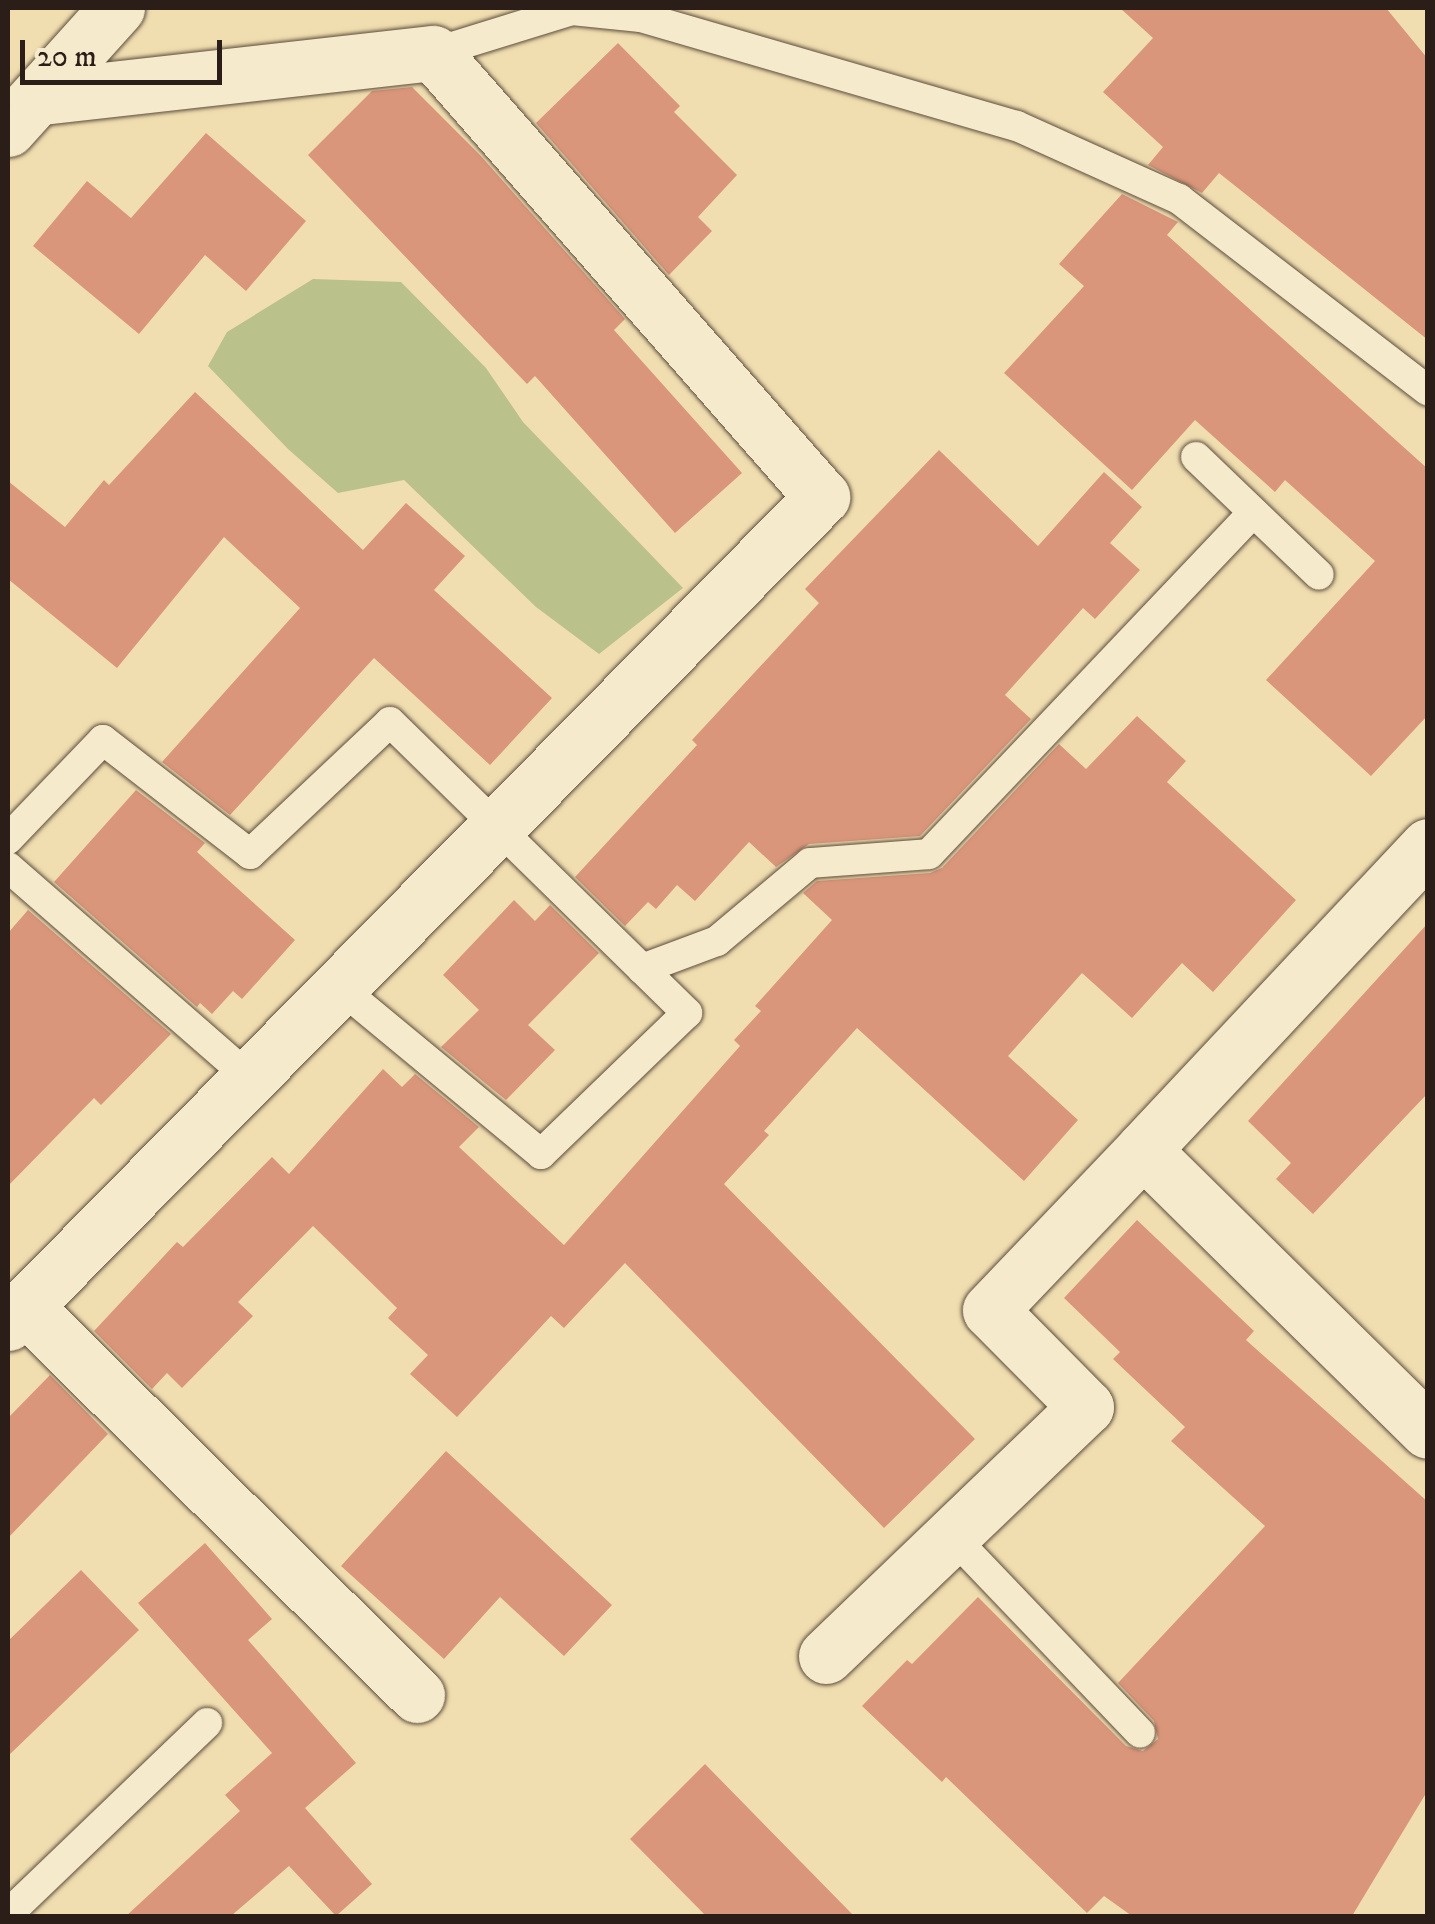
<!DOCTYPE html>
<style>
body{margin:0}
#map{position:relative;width:1435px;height:1924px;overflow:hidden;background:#f1deb0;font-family:"IM FELL DW Pica",serif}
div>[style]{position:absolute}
.green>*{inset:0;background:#bbc18b}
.building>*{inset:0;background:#da967b}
.roads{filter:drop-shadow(0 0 2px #5c4d3d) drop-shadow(0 0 2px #5c4d3d)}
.service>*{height:30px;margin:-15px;padding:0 15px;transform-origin:15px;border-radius:15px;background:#f6eacc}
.minor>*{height:55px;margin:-27.5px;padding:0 27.5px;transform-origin:27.5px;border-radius:27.5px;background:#f6eacc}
span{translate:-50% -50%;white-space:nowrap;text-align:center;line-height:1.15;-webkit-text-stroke:10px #f6eacc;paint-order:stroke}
.frame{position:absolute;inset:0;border:10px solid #2b1d17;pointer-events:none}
.scale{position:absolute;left:20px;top:40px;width:202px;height:45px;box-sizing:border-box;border:5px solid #2b1d17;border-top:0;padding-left:12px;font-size:30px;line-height:35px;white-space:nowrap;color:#2b1d17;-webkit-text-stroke:8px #f6eacc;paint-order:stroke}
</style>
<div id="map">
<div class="green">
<div style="clip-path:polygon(313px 279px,401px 282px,486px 368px,523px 422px,683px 588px,599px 654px,536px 607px,404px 480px,338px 493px,288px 449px,208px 366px,227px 332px)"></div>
</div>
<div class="building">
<div style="clip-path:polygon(1120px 8px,1386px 8px,1428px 59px,1428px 340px,1219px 173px,1202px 193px,1148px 165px,1163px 147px,1103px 92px,1153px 38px)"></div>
<div style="clip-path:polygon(618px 43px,680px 106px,674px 112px,737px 175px,698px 217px,712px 231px,669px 275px,536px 123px)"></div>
<div style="clip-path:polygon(412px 87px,480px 155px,625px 319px,614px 330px,742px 473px,675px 533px,535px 376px,527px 384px,308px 155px,372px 91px)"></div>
<div style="clip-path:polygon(206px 133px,306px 221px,246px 291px,205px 255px,139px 334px,33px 246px,87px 181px,131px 218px)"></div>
<div style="clip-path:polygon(1122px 194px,1178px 222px,1167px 235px,1428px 469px,1428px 715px,1371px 776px,1266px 680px,1375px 561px,1285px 480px,1275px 492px,1195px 420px,1132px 490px,1004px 373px,1084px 286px,1059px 264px)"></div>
<div style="clip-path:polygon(195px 392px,363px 550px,406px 503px,465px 556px,434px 590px,552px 698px,490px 765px,374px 658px,230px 815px,162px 762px,300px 608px,224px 537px,117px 668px,8px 579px,8px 481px,65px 527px,104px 480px,109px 485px)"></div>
<div style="clip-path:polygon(939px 450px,1038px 546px,1104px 472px,1142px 507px,1110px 543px,1140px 570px,1095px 619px,1083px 608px,1005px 695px,1031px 719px,920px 836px,809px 844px,776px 867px,749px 842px,695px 901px,677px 885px,656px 909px,648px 902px,625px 926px,575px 877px,697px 745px,692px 740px,819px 603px,805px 589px)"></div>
<div style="clip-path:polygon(1137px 716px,1186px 761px,1167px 782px,1296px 900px,1213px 992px,1182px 963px,1132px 1018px,1082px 973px,1008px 1056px,1078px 1120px,1024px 1181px,857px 1028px,764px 1131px,769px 1135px,724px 1184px,975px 1439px,884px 1528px,625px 1263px,564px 1328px,551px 1316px,457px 1417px,410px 1374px,428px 1355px,388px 1318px,397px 1308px,313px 1226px,238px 1302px,253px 1316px,182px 1388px,167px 1373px,152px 1389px,94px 1331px,177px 1242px,183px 1247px,272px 1157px,289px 1174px,383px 1069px,402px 1087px,415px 1074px,479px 1127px,459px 1147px,564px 1245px,740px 1046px,734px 1040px,761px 1011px,755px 1006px,832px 920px,803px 893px,817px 881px,930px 873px,942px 868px,1059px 744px,1086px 769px)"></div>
<div style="clip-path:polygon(136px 790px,205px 843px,197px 852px,295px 940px,242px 999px,233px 991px,212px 1014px,200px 1003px,197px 1007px,54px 882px)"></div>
<div style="clip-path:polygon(514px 900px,535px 921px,550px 905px,599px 953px,528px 1025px,555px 1050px,506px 1100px,441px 1047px,479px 1010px,443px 975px)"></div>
<div style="clip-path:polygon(28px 910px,171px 1034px,101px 1105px,94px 1098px,8px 1186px,8px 933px)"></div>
<div style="clip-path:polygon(1428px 923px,1428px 1093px,1313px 1214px,1276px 1179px,1291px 1163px,1248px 1121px)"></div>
<div style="clip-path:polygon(1137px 1220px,1254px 1331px,1246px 1340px,1428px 1502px,1428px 1790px,1352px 1916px,1132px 1916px,1104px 1896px,1087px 1913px,946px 1777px,942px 1782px,862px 1706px,907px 1660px,912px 1664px,978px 1597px,1126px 1746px,1143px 1751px,1158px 1739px,1154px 1721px,1118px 1683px,1265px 1526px,1171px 1441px,1185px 1427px,1113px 1359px,1120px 1352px,1064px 1298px)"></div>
<div style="clip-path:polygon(50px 1375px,108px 1434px,8px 1538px,8px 1418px)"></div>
<div style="clip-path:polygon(446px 1451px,612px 1605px,564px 1656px,500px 1597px,444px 1659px,341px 1566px)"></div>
<div style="clip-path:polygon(205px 1543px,272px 1619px,248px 1640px,356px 1763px,305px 1808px,372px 1884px,336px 1916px,289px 1866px,231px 1916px,126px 1916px,240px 1811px,225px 1795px,272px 1753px,138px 1603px)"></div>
<div style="clip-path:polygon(81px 1570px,139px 1630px,8px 1756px,8px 1641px)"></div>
<div style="clip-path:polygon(705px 1764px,854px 1916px,706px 1916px,630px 1839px)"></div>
</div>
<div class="roads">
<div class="service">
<div style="left:433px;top:53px;width:145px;rotate:-17.2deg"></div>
<div style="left:572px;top:10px;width:69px;rotate:5.8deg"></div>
<div style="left:641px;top:17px;width:391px;rotate:16.2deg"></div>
<div style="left:1017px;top:126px;width:178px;rotate:24.3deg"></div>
<div style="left:1179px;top:199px;width:314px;rotate:37.6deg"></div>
<div style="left:1196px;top:457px;width:170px;rotate:43.8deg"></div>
<div style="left:8px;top:839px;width:137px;rotate:-46.2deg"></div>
<div style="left:103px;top:740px;width:186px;rotate:37.8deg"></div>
<div style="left:250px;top:854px;width:192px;rotate:-43.3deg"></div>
<div style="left:390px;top:722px;width:416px;rotate:44.4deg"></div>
<div style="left:687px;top:1013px;width:203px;rotate:136deg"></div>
<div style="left:541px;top:1154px;width:262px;rotate:-140.4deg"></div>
<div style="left:8px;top:867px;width:320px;rotate:41.1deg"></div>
<div style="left:642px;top:969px;width:80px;rotate:-20.5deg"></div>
<div style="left:717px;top:941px;width:121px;rotate:-40deg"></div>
<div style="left:810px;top:863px;width:119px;rotate:-4.3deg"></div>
<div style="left:929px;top:854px;width:471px;rotate:-46.5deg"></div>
<div style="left:952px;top:1536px;width:272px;rotate:46.3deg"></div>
<div style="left:8px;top:1914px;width:276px;rotate:-43.8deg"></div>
</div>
<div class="minor">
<div style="left:8px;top:129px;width:163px;rotate:-48deg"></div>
<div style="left:1428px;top:846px;width:417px;rotate:133.2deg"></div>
<div style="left:1143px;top:1150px;width:400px;rotate:44.6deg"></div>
<div style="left:24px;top:1306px;width:553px;rotate:44.71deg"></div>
<div style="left:8px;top:1323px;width:1160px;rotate:-45.42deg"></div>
<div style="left:822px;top:497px;width:590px;rotate:-131.22deg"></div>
<div style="left:433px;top:53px;width:395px;rotate:173.6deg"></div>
<div style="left:826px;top:1656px;width:360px;rotate:-43.8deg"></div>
<div style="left:1086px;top:1407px;width:136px;rotate:-134.7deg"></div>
<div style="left:990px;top:1310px;width:221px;rotate:-46.3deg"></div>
</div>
</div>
<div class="frame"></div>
<div class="scale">20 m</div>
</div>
